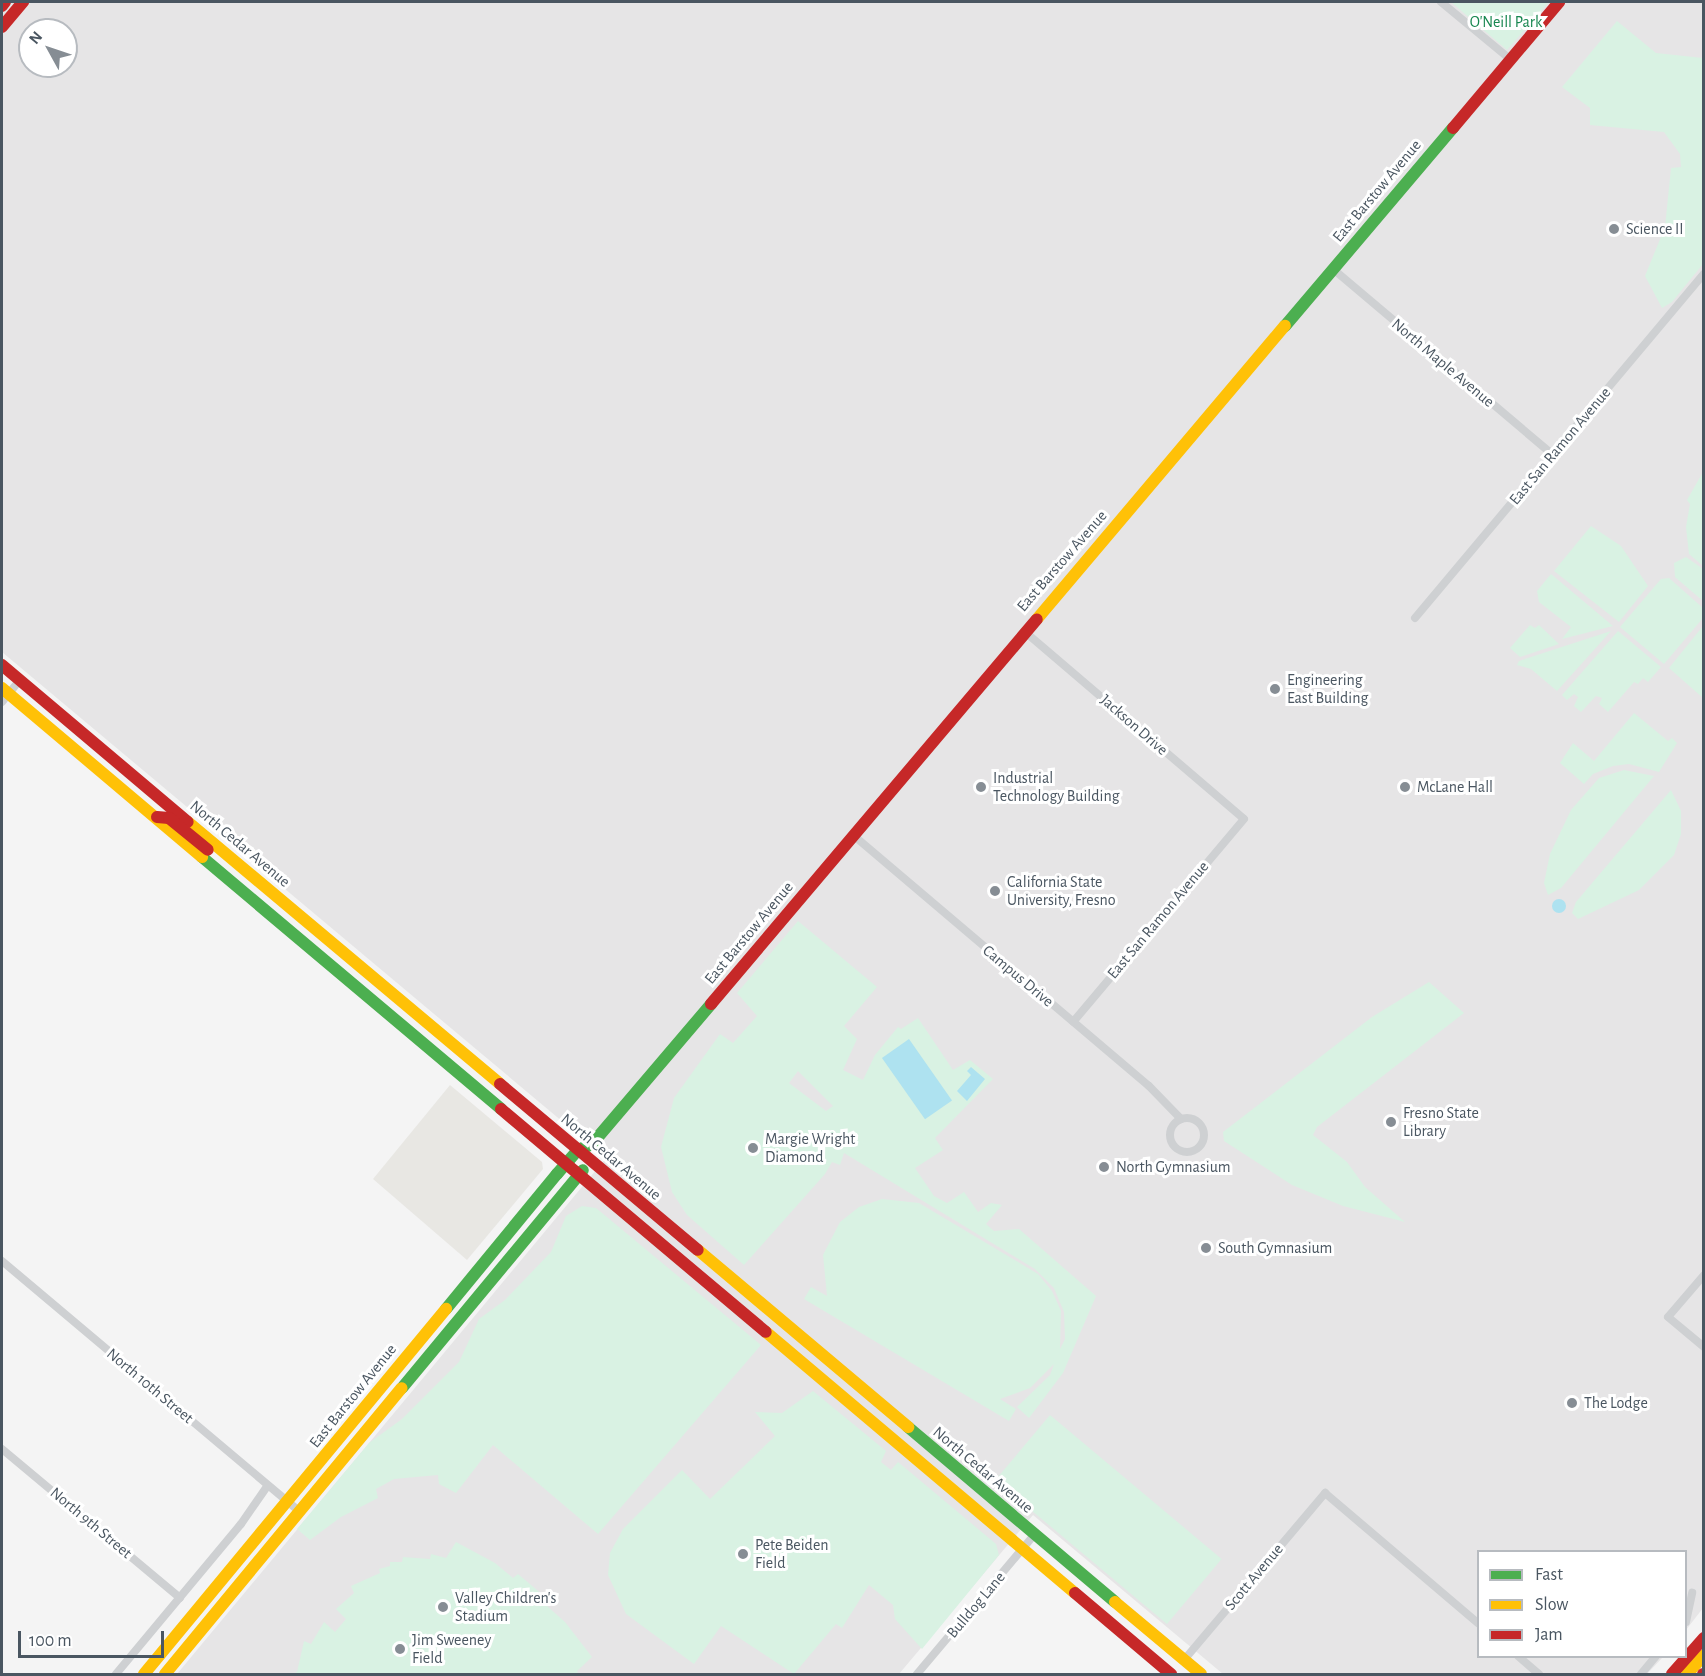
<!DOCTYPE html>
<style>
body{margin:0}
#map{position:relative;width:1705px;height:1676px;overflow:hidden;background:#f4f4f4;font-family:"Alegreya Sans",sans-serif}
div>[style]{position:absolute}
.commercial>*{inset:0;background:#e8e7e3}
.education>*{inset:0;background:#e6e5e6}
.green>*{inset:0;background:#d9f2e3;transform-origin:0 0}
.water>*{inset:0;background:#aee2f0;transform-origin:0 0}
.round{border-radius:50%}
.street>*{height:8px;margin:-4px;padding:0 4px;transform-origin:4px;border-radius:4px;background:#ced0d2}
.street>.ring{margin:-4px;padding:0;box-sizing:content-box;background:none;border:8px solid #ced0d2;border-radius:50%}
.fast>*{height:12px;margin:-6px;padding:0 6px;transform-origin:6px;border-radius:6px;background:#4caf50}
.slow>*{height:12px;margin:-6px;padding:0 6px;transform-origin:6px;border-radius:6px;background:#ffc107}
.jam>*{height:12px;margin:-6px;padding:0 6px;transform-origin:6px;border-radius:6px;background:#c62828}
.dots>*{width:16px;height:16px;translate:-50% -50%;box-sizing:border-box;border:3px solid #fff;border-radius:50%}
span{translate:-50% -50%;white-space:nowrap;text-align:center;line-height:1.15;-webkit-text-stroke:6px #fff;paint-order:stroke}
.park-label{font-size:16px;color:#17864f}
.street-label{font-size:16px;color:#4a5661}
.poi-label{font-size:16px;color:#4a5661}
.left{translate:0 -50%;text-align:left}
.frame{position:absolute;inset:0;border:3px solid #4a5661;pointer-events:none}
.legend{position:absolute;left:1477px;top:1550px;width:210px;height:108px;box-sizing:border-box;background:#fff;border:2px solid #b7bbc0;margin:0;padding:8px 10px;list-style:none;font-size:18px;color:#4a5661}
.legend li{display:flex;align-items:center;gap:12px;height:30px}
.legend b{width:30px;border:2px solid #b7bbc0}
.north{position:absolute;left:18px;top:18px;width:60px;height:60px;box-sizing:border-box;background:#fff;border:2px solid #b7bbc0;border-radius:50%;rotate:310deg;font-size:16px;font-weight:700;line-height:24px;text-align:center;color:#4a5661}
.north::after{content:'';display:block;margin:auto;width:21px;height:27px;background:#868d94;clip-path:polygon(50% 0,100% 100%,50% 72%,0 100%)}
.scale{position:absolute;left:18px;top:1631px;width:146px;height:27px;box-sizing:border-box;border:3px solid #4a5661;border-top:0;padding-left:8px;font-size:18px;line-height:21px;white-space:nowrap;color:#4a5661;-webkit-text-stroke:4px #fff;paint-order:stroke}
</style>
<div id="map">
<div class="commercial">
<div style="clip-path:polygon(450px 1085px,542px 1162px,543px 1169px,467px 1260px,373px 1179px)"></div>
</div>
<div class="education">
<div style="clip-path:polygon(evenodd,2px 2px,1703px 2px,1703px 1608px,1686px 1630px,1686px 1552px,1478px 1552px,1478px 1656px,1663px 1657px,1647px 1674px,1223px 1674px,1033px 1515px,899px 1674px,177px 1674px,606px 1158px,2px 652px,2px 2px,30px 30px,66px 30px,66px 66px,30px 66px,30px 30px)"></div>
</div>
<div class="green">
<div style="clip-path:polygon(1451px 2px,1549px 2px,1507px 50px)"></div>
<div style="clip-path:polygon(1617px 21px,1656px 53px,1703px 58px,1703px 264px,1672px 302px,1662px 308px,1645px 276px,1665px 227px,1671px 168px,1681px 167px,1680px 154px,1664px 132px,1590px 125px,1590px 108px,1562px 87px)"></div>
<div style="clip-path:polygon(1703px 472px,1703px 566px,1689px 554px,1686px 527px,1690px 504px,1687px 500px)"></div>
<div style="clip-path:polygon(1591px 526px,1621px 546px,1648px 586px,1619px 622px,1554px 571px)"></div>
<div style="clip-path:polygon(1686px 557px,1703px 569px,1703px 601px,1675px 577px,1674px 563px)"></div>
<div style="clip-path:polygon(1551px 574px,1613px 626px,1562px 639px,1571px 627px,1539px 602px,1537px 591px)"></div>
<div style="clip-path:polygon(1669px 578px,1703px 608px,1703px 618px,1664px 664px,1620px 627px,1661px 579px)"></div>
<div style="clip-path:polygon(1530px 625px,1535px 628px,1539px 625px,1559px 644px,1520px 657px,1510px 648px)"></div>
<div style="clip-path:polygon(1703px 626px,1703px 698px,1669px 668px)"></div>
<div style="clip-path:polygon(1611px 631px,1557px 691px,1531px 669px,1517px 665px,1519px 661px)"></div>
<div style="clip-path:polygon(1618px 631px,1661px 667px,1648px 682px,1643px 678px,1638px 684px,1634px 682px,1608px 712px,1599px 704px,1602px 698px,1596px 696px,1581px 712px,1574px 706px,1578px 697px,1574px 694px,1567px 700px,1562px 695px)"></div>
<div style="clip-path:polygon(1634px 713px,1668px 741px,1672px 738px,1677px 743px,1659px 772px,1629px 764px,1613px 766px,1593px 774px,1584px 784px,1560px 763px,1573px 743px,1594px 761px)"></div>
<div style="clip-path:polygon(1624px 770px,1654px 776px,1561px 888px,1548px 895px,1544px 883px,1550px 854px,1571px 810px,1599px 778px)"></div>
<div style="clip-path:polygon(1671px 790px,1681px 811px,1681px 834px,1674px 855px,1639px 890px,1578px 919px,1572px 913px,1576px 902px)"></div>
<div style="clip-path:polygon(evenodd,798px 921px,877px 987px,844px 1026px,857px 1039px,843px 1070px,863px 1080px,875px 1055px,898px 1027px,901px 1029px,918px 1018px,953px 1070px,970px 1060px,993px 1079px,935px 1138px,943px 1150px,915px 1168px,934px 1196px,947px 1203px,964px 1192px,978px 1212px,991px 1203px,1002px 1205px,986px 1224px,994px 1231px,1019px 1229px,1096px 1296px,1063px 1373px,1029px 1418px,1017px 1407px,1050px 1375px,1054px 1364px,1030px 1388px,1000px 1399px,1016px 1409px,1009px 1421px,804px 1299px,811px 1287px,827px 1296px,823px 1255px,840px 1222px,859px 1207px,882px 1199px,919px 1203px,1038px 1274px,1052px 1291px,1061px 1311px,1060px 1349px,1065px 1339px,1064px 1312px,1054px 1288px,1035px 1269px,844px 1153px,840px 1165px,832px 1162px,825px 1174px,744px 1265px,687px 1215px,672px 1192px,661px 1147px,674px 1098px,720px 1034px,733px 1043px,757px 1016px,737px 993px,798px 921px,798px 1071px,833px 1106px,826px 1111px,789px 1083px,798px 1071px)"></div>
<div style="clip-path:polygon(1429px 982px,1464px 1013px,1317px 1127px,1313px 1135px,1347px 1162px,1365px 1187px,1405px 1222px,1343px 1206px,1292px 1185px,1224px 1141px,1223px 1132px,1372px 1017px)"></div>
<div style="clip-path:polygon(582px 1206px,596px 1208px,761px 1345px,598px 1534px,493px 1445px,456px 1493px,439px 1484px,438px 1475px,394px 1479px,376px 1489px,378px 1498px,341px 1517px,310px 1540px,297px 1529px,369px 1443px,402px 1419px,459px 1362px,479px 1319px,505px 1300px,551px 1252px,566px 1216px)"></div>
<div style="clip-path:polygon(813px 1391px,886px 1451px,881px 1462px,891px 1470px,898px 1462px,996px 1544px,999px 1555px,922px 1649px,895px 1619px,893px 1605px,869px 1585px,842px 1628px,836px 1624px,794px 1674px,721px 1626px,694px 1664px,626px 1614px,608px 1575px,610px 1553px,623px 1529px,682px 1470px,710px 1499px,775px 1436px,755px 1412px,782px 1413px)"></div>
<div style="left:1050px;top:1415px;width:224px;height:85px;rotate:40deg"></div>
<div style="clip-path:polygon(456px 1542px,495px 1563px,513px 1578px,518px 1574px,550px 1601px,547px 1606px,565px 1622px,592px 1657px,577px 1671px,579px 1674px,292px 1674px,297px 1672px,304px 1641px,311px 1644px,324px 1622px,335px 1632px,346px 1619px,336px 1609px,354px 1593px,351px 1586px,380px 1573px,379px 1569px,390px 1566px,390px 1562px,402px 1562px,403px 1557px,430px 1559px,431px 1554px,446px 1558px)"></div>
</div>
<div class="water">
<div class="round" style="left:1552px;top:899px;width:14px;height:14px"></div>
<div style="left:909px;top:1039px;width:75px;height:33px;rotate:55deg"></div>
<div style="clip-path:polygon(971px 1067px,985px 1079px,967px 1101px,957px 1091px,971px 1075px,967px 1071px)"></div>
</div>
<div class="street">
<div style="left:1441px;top:2px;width:89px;rotate:39.6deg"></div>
<div style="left:1333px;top:269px;width:288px;rotate:40.2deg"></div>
<div style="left:1415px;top:618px;width:449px;rotate:-50deg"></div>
<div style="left:1024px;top:631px;width:289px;rotate:40.5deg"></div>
<div style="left:1244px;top:819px;width:265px;rotate:130.1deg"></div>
<div style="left:2px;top:702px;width:28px;rotate:-51deg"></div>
<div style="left:853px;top:835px;width:388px;rotate:40.3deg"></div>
<div style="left:1149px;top:1086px;width:46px;rotate:45.9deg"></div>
<div class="ring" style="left:1170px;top:1118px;width:26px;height:26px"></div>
<div style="left:2px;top:1261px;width:388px;rotate:40.1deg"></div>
<div style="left:1704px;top:1275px;width:55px;rotate:130.6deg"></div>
<div style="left:1668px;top:1317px;width:47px;rotate:39.8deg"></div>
<div style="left:2px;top:1449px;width:232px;rotate:39.9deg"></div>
<div style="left:1686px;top:1622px;width:30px;rotate:-78deg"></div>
<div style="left:1518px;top:1656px;width:28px;rotate:41deg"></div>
<div style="left:1184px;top:1660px;width:219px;rotate:-49.8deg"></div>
<div style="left:1325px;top:1493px;width:201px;rotate:40.4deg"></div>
<div style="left:116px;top:1674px;width:195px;rotate:-50.2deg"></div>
<div style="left:241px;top:1524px;width:47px;rotate:-55.3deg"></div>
<div style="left:917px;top:1674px;width:182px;rotate:-49.9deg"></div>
<div style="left:1641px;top:1674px;width:23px;rotate:-50deg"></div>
</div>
<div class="fast">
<div style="left:1285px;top:326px;width:260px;rotate:-49.7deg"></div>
<div style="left:202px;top:857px;width:391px;rotate:40.1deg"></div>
<div style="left:446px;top:1309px;width:175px;rotate:-50.6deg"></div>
<div style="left:557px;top:1174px;width:32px;rotate:-49deg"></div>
<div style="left:578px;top:1150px;width:15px;rotate:-23deg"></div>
<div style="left:592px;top:1144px;width:184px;rotate:-49.6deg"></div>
<div style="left:402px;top:1388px;width:283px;rotate:-50.3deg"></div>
<div style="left:908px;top:1427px;width:271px;rotate:40.2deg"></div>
</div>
<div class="slow">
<div style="left:1037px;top:619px;width:384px;rotate:-49.8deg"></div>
<div style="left:2px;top:688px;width:262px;rotate:40.2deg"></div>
<div style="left:188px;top:822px;width:407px;rotate:40deg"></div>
<div style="left:698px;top:1250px;width:275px;rotate:40.1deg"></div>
<div style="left:766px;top:1332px;width:404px;rotate:40.2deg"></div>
<div style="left:1115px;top:1602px;width:112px;rotate:39.9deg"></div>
<div style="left:144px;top:1674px;width:474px;rotate:-50.4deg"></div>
<div style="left:165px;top:1674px;width:371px;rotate:-50.4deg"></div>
<div style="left:1687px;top:1674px;width:25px;rotate:-48deg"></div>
</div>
<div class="jam">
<div style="left:2px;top:6px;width:5px;rotate:-53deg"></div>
<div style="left:2px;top:27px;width:33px;rotate:-50deg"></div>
<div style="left:1453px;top:128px;width:165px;rotate:-49.9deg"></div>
<div style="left:2px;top:665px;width:243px;rotate:40.2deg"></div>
<div style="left:157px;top:817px;width:12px;rotate:5deg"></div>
<div style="left:169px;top:818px;width:50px;rotate:39.4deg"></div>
<div style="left:711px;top:1004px;width:504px;rotate:-49.74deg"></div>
<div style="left:500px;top:1084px;width:258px;rotate:40deg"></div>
<div style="left:501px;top:1109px;width:346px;rotate:40.1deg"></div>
<div style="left:1075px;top:1593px;width:126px;rotate:40.2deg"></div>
<div style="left:1672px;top:1674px;width:48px;rotate:-48.4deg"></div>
<div style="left:1703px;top:1674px;width:1px"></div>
</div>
<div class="dots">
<div style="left:1614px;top:229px;background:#868d94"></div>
<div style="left:1275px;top:689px;background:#868d94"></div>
<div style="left:981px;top:787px;background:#868d94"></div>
<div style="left:1405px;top:787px;background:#868d94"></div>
<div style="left:995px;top:891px;background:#868d94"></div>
<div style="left:1391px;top:1122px;background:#868d94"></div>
<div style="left:753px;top:1148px;background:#868d94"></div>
<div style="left:1104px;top:1167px;background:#868d94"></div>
<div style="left:1206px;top:1248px;background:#868d94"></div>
<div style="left:1572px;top:1403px;background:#868d94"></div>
<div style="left:743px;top:1554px;background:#868d94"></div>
<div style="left:443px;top:1607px;background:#868d94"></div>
<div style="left:400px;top:1649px;background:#868d94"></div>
</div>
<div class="park-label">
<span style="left:1506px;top:22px">O'Neill Park</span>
</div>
<div class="street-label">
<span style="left:1377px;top:191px;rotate:-50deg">East Barstow Avenue</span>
<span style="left:1443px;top:363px;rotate:40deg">North Maple Avenue</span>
<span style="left:1560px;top:446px;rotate:-50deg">East San Ramon Avenue</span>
<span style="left:1062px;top:561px;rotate:-49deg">East Barstow Avenue</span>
<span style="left:1134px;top:725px;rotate:41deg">Jackson Drive</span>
<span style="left:240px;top:844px;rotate:40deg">North Cedar Avenue</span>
<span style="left:1158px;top:920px;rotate:-50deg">East San Ramon Avenue</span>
<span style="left:749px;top:933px;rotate:-50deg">East Barstow Avenue</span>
<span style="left:1018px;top:976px;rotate:40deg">Campus Drive</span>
<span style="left:611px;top:1157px;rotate:40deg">North Cedar Avenue</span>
<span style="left:150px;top:1386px;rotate:40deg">North 10th Street</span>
<span style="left:353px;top:1396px;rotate:-51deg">East Barstow Avenue</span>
<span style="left:983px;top:1470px;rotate:40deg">North Cedar Avenue</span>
<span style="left:91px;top:1523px;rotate:40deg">North 9th Street</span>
<span style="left:1254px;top:1577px;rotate:-50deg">Scott Avenue</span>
<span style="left:976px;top:1605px;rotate:-50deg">Bulldog Lane</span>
</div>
<div class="poi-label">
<span class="left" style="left:1626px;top:229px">Science II</span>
<span class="left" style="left:1287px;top:689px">Engineering<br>East Building</span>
<span class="left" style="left:993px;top:787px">Industrial<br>Technology Building</span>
<span class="left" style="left:1417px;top:787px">McLane Hall</span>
<span class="left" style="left:1007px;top:891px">California State<br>University, Fresno</span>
<span class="left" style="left:1403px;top:1122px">Fresno State<br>Library</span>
<span class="left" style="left:765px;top:1148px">Margie Wright<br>Diamond</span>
<span class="left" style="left:1116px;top:1167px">North Gymnasium</span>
<span class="left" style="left:1218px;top:1248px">South Gymnasium</span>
<span class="left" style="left:1584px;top:1403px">The Lodge</span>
<span class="left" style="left:755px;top:1554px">Pete Beiden<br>Field</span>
<span class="left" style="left:455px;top:1607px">Valley Children's<br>Stadium</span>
<span class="left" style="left:412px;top:1649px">Jim Sweeney<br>Field</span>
</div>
<div class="frame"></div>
<ul class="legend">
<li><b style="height:8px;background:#4caf50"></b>Fast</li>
<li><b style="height:8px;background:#ffc107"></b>Slow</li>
<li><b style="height:8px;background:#c62828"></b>Jam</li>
</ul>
<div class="north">N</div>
<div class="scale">100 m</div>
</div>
